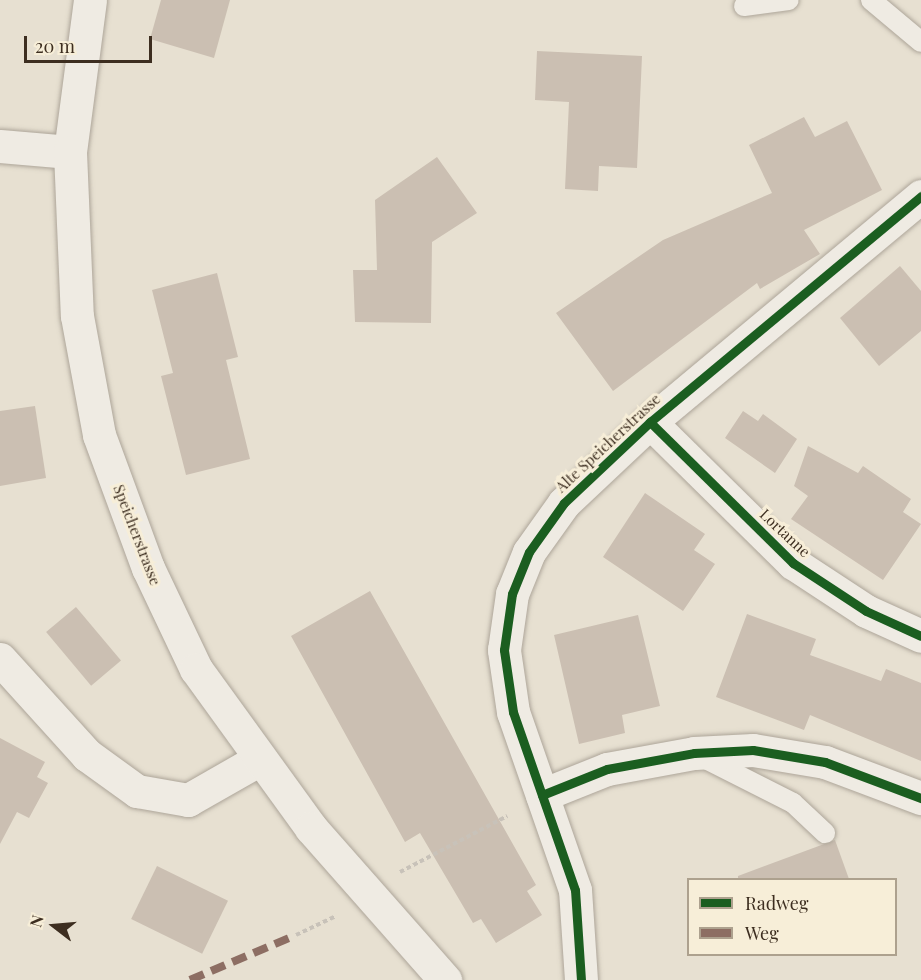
<!DOCTYPE html>
<style>
body{margin:0}
#map{position:relative;width:921px;height:980px;overflow:hidden;background:#e7e0d1;font-family:"Playfair Display",serif}
div>[style]{position:absolute}
.building>*{inset:0;background:#cbbfb2;transform-origin:0 0}
.path>*{height:4px;margin-top:-2px;transform-origin:0;background:repeating-linear-gradient(90deg,#c8c2b9 0 4.5px,transparent 0 7.5px)}
.roads{filter:drop-shadow(0 0 2px #ada599) drop-shadow(0 0 2px #ada599)}
.service>*{height:20px;margin:-10px;padding:0 10px;transform-origin:10px;border-radius:10px;background:#efebe3}
.minor>*{height:33px;margin:-16.5px;padding:0 16.5px;transform-origin:16.5px;border-radius:16.5px;background:#efebe3}
.secondary>*{height:33px;margin:-16.5px;padding:0 16.5px;transform-origin:16.5px;border-radius:16.5px;background:#efebe3}
.quiet>*{height:8px;margin-top:-4px;transform-origin:0;background:repeating-linear-gradient(90deg,#8d6e63 0 15px,transparent 0 23px)}
.cycleway>*{height:9px;margin:-4.5px;padding:0 4.5px;transform-origin:4.5px;border-radius:4.5px;background:#1b5e20}
span{translate:-50% -50%;white-space:nowrap;text-align:center;line-height:1.15;-webkit-text-stroke:6px #f7eed8;paint-order:stroke}
.street-label{font-size:15px;color:#3d2e20}
.legend{position:absolute;left:687px;top:878px;width:210px;height:78px;box-sizing:border-box;background:#f7eed8;border:2px solid #ada18e;margin:0;padding:8px 10px;list-style:none;font-size:18px;color:#3d2e20}
.legend li{display:flex;align-items:center;gap:12px;height:30px}
.legend b{width:30px;border:2px solid #ada18e}
.north{position:absolute;left:24px;top:896px;width:60px;height:60px;-webkit-text-stroke:4px #f7eed8;paint-order:stroke;rotate:286deg;font-size:16px;font-weight:700;line-height:24px;text-align:center;color:#3d2e20}
.north::after{content:'';display:block;margin:auto;width:21px;height:27px;background:#3d2e20;clip-path:polygon(50% 0,100% 100%,50% 72%,0 100%)}
.scale{position:absolute;left:24px;top:36px;width:128px;height:27px;box-sizing:border-box;border:3px solid #3d2e20;border-top:0;padding-left:8px;font-size:18px;line-height:21px;white-space:nowrap;color:#3d2e20;-webkit-text-stroke:4px #f7eed8;paint-order:stroke}
</style>
<div id="map">
<div class="building">
<div style="clip-path:polygon(161px 0,230px 0,214px 58px,150px 39px)"></div>
<div style="clip-path:polygon(537px 51px,642px 56px,637px 168px,599px 166px,598px 191px,565px 189px,569px 102px,535px 100px)"></div>
<div style="clip-path:polygon(804px 117px,815px 137px,847px 121px,882px 190px,804px 230px,820px 254px,760px 289px,757px 283px,613px 391px,556px 313px,663px 240px,772px 193px,749px 145px)"></div>
<div style="clip-path:polygon(437px 157px,477px 213px,432px 242px,431px 323px,355px 322px,353px 270px,377px 270px,375px 200px)"></div>
<div style="clip-path:polygon(900px 266px,921px 291px,921px 331px,879px 366px,840px 318px)"></div>
<div style="clip-path:polygon(217px 273px,238px 357px,226px 360px,250px 459px,186px 475px,161px 376px,173px 373px,152px 290px)"></div>
<div style="clip-path:polygon(35px 406px,46px 478px,0 486px,0 411px)"></div>
<div style="clip-path:polygon(743px 411px,758px 421px,763px 414px,797px 439px,775px 473px,725px 438px)"></div>
<div style="clip-path:polygon(808px 446px,858px 473px,863px 466px,911px 499px,903px 512px,921px 524px,883px 580px,791px 519px,808px 496px,794px 486px)"></div>
<div style="clip-path:polygon(645px 493px,705px 534px,694px 550px,715px 564px,683px 611px,603px 557px)"></div>
<div style="clip-path:polygon(370px 591px,536px 885px,527px 891px,542px 915px,496px 943px,481px 919px,473px 923px,420px 833px,405px 842px,291px 636px)"></div>
<div style="left:76px;top:607px;width:70px;height:39px;rotate:50deg"></div>
<div style="clip-path:polygon(747px 614px,816px 639px,810px 655px,881px 681px,886px 669px,921px 683px,921px 761px,810px 715px,804px 730px,716px 697px)"></div>
<div style="clip-path:polygon(638px 615px,660px 706px,622px 715px,625px 733px,579px 744px,554px 635px)"></div>
<div style="clip-path:polygon(0 738px,45px 762px,37px 777px,48px 783px,29px 818px,17px 812px,0 844px)"></div>
<div style="clip-path:polygon(835px 840px,849px 879px,738px 879px,738px 876px)"></div>
<div style="left:157px;top:866px;width:79px;height:59px;rotate:26deg"></div>
</div>
<div class="path">
<div style="left:400px;top:872px;width:121px;rotate:-27.6deg"></div>
<div style="left:296px;top:935px;width:44px;rotate:-25.4deg"></div>
</div>
<div class="roads">
<div class="service">
<div style="left:871px;top:0;width:65px;rotate:40deg"></div>
<div style="left:744px;top:6px;width:45px;rotate:-7.6deg"></div>
<div style="left:702px;top:757px;width:102px;rotate:26.8deg"></div>
<div style="left:793px;top:803px;width:44px;rotate:43.2deg"></div>
</div>
<div class="minor">
<div style="left:0;top:146px;width:70px;rotate:4.9deg"></div>
<div style="left:650px;top:422px;width:201px;rotate:44.6deg"></div>
<div style="left:793px;top:563px;width:87px;rotate:33.3deg"></div>
<div style="left:866px;top:611px;width:60px;rotate:24.4deg"></div>
<div style="left:0;top:659px;width:130px;rotate:47.8deg"></div>
<div style="left:87px;top:755px;width:62px;rotate:35.8deg"></div>
<div style="left:137px;top:791px;width:52px;rotate:10deg"></div>
<div style="left:188px;top:800px;width:81px;rotate:-29.7deg"></div>
<div style="left:542px;top:795px;width:70px;rotate:-21.8deg"></div>
<div style="left:607px;top:769px;width:88px;rotate:-10.4deg"></div>
<div style="left:694px;top:753px;width:59px;rotate:-2.9deg"></div>
<div style="left:753px;top:750px;width:73px;rotate:9.5deg"></div>
<div style="left:825px;top:762px;width:103px;rotate:20.6deg"></div>
<div style="left:581px;top:980px;width:90px;rotate:-93.8deg"></div>
<div style="left:575px;top:890px;width:188px;rotate:-109.2deg"></div>
<div style="left:513px;top:712px;width:63px;rotate:-98.3deg"></div>
<div style="left:504px;top:650px;width:57px;rotate:-81.9deg"></div>
<div style="left:512px;top:594px;width:45px;rotate:-68deg"></div>
<div style="left:529px;top:552px;width:60px;rotate:-54.5deg"></div>
<div style="left:564px;top:503px;width:118px;rotate:-43.3deg"></div>
<div style="left:650px;top:422px;width:353px;rotate:-39.8deg"></div>
</div>
<div class="secondary">
<div style="left:90px;top:0;width:153px;rotate:97.5deg"></div>
<div style="left:70px;top:152px;width:164px;rotate:87.6deg"></div>
<div style="left:77px;top:316px;width:121px;rotate:79.5deg"></div>
<div style="left:99px;top:435px;width:142px;rotate:69.8deg"></div>
<div style="left:148px;top:568px;width:112px;rotate:64.6deg"></div>
<div style="left:196px;top:669px;width:196px;rotate:54.1deg"></div>
<div style="left:311px;top:828px;width:203px;rotate:48.6deg"></div>
</div>
</div>
<div class="quiet">
<div style="left:190px;top:980px;width:115px;rotate:-23deg"></div>
</div>
<div class="cycleway">
<div style="left:650px;top:422px;width:201px;rotate:44.6deg"></div>
<div style="left:793px;top:563px;width:87px;rotate:33.3deg"></div>
<div style="left:866px;top:611px;width:60px;rotate:24.4deg"></div>
<div style="left:542px;top:795px;width:70px;rotate:-21.8deg"></div>
<div style="left:607px;top:769px;width:88px;rotate:-10.4deg"></div>
<div style="left:694px;top:753px;width:59px;rotate:-2.9deg"></div>
<div style="left:753px;top:750px;width:73px;rotate:9.5deg"></div>
<div style="left:825px;top:762px;width:103px;rotate:20.6deg"></div>
<div style="left:581px;top:980px;width:90px;rotate:-93.8deg"></div>
<div style="left:575px;top:890px;width:188px;rotate:-109.2deg"></div>
<div style="left:513px;top:712px;width:63px;rotate:-98.3deg"></div>
<div style="left:504px;top:650px;width:57px;rotate:-81.9deg"></div>
<div style="left:512px;top:594px;width:45px;rotate:-68deg"></div>
<div style="left:529px;top:552px;width:60px;rotate:-54.5deg"></div>
<div style="left:564px;top:503px;width:118px;rotate:-43.3deg"></div>
<div style="left:650px;top:422px;width:353px;rotate:-39.8deg"></div>
</div>
<div class="street-label">
<span style="left:608px;top:443px;rotate:-43deg">Alte Speicherstrasse</span>
<span style="left:785px;top:533px;rotate:43deg">Lortanne</span>
<span style="left:137px;top:535px;rotate:69deg">Speicherstrasse</span>
</div>
<ul class="legend">
<li><b style="height:8px;background:#1b5e20"></b>Radweg</li>
<li><b style="height:8px;background:#8d6e63"></b>Weg</li>
</ul>
<div class="north">N</div>
<div class="scale">20 m</div>
</div>
